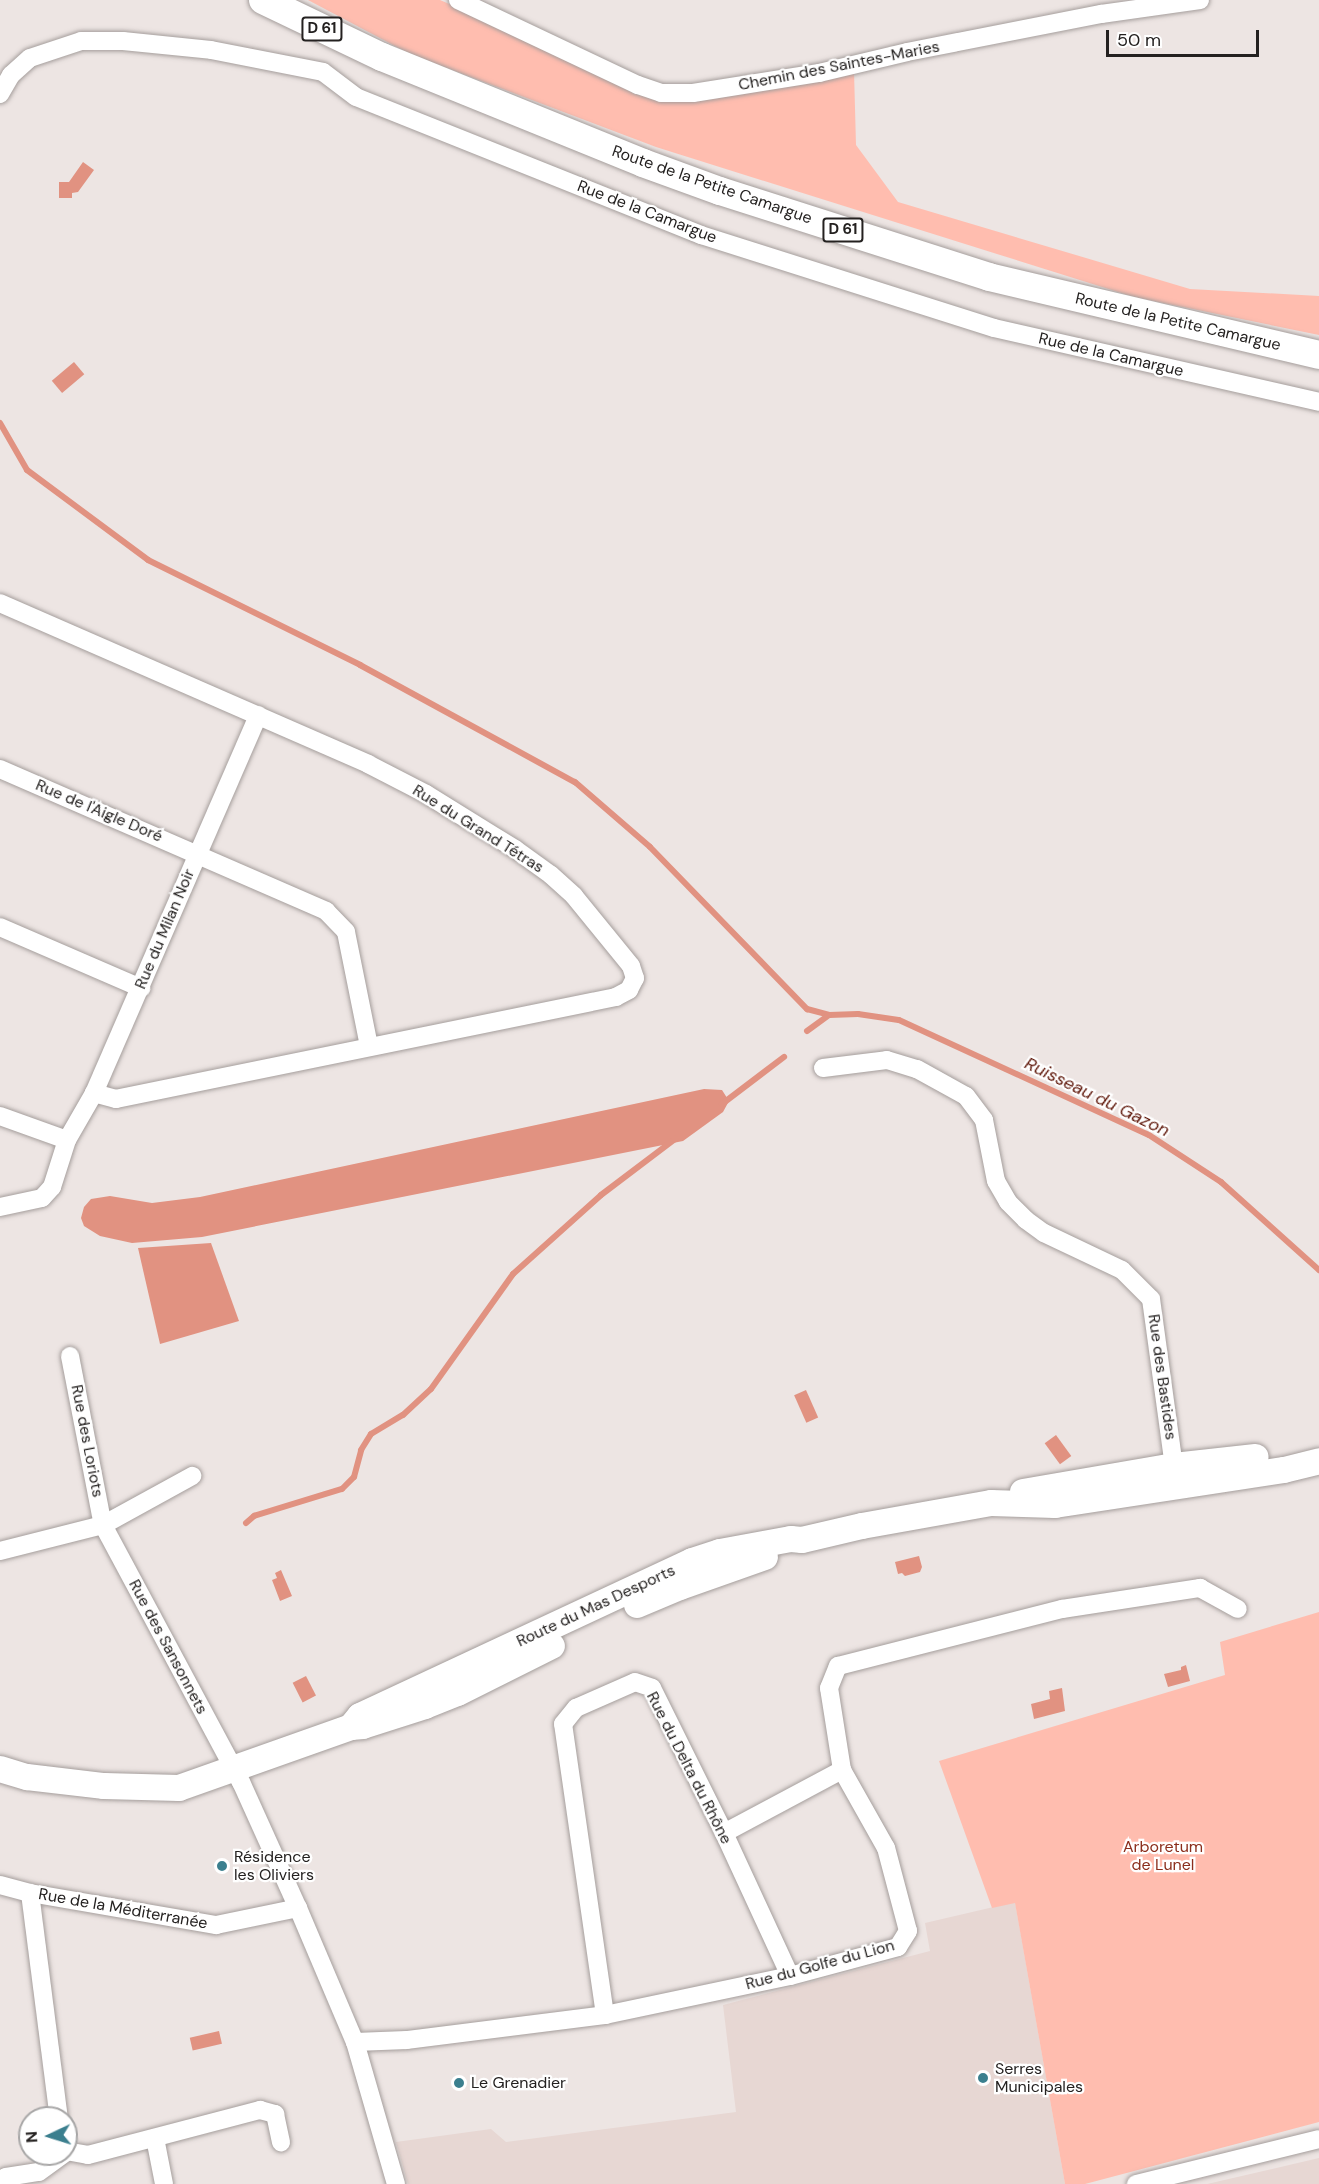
<!DOCTYPE html>
<meta charset="utf-8">
<style>
body{margin:0}
#map{position:relative;width:1319px;height:2184px;overflow:hidden;background:#ede5e3;font-family:"DM Sans",sans-serif}
div>[style]{position:absolute}
.built>*{inset:0;background:#e7d7d3}
.green>*{inset:0;background:#ffbdaf}
.water>*{inset:0;background:#e19281;transform-origin:0 0}
.stream>*{height:6px;margin:-3px;padding:0 3px;transform-origin:3px;border-radius:3px;background:#e19281}
.roads{filter:drop-shadow(0 0 2px #a59e9c) drop-shadow(0 0 2px #a59e9c)}
.street>*{height:18px;margin:-9px;padding:0 9px;transform-origin:9px;border-radius:9px;background:#fff}
.secondary>*{height:26px;margin:-13px;padding:0 13px;transform-origin:13px;border-radius:13px;background:#fff}
.primary>*{height:28px;margin:-14px;padding:0 14px;transform-origin:14px;border-radius:14px;background:#fff}
.dots>*{width:16px;height:16px;translate:-50% -50%;box-sizing:border-box;border:3px solid #fff;border-radius:50%}
span{translate:-50% -50%;white-space:nowrap;text-align:center;line-height:1.15;-webkit-text-stroke:4.5px #fff;paint-order:stroke}
.shield-label span{padding:2px 4px;background:#fff;border:2px solid;border-radius:4px;-webkit-text-stroke-width:0}
.shield-label{font-size:15px;color:#242120;font-weight:700}
.street-label{font-size:16px;color:#242120}
.park-label{font-size:16px;color:#8b2e1c}
.poi-label{font-size:16px;color:#242120}
.left{translate:0 -50%;text-align:left}
.water-label{font-size:18px;color:#621c0f;font-style:italic}
.north{position:absolute;left:18px;top:2106px;width:60px;height:60px;box-sizing:border-box;background:#fff;border:2px solid #a7a6a6;border-radius:50%;rotate:266deg;font-size:16px;font-weight:700;line-height:24px;text-align:center;color:#242120}
.north::after{content:'';display:block;margin:auto;width:21px;height:27px;background:#3b7f8e;clip-path:polygon(50% 0,100% 100%,50% 72%,0 100%)}
.scale{position:absolute;left:1106px;top:30px;width:153px;height:27px;box-sizing:border-box;border:3px solid #242120;border-top:0;padding-left:8px;font-size:18px;line-height:21px;white-space:nowrap;color:#242120;-webkit-text-stroke:4px #fff;paint-order:stroke}
</style>
<div id="map">
<div class="built">
<div style="clip-path:polygon(1015px 1902px,1065px 2184px,408px 2184px,396px 2142px,491px 2129px,506px 2142px,736px 2112px,723px 2005px,930px 1951px,925px 1923px)"></div>
<div style="clip-path:polygon(1319px 2158px,1319px 2184px,1207px 2184px)"></div>
</div>
<div class="green">
<div style="clip-path:polygon(308px 0,440px 0,586px 63px,634px 94px,659px 99px,854px 71px,856px 145px,898px 202px,1190px 289px,1319px 296px,1319px 335px,1134px 297px,656px 147px,410px 54px)"></div>
<div style="clip-path:polygon(1319px 1612px,1319px 2122px,1085px 2184px,1065px 2184px,1015px 1903px,992px 1908px,939px 1761px,1225px 1675px,1220px 1642px)"></div>
</div>
<div class="water">
<div style="clip-path:polygon(83px 162px,94px 170px,78px 192px,72px 193px,72px 198px,59px 198px,59px 182px,69px 182px)"></div>
<div style="left:74px;top:362px;width:16px;height:29px;rotate:50deg"></div>
<div style="clip-path:polygon(704px 1089px,722px 1090px,729px 1101px,723px 1112px,683px 1141px,202px 1237px,132px 1243px,100px 1236px,84px 1226px,81px 1218px,84px 1207px,91px 1199px,110px 1196px,152px 1203px,200px 1197px)"></div>
<div style="clip-path:polygon(211px 1243px,239px 1321px,160px 1344px,138px 1248px)"></div>
<div style="left:806px;top:1390px;width:30px;height:13px;rotate:66deg"></div>
<div style="left:1056px;top:1435px;width:26px;height:14px;rotate:54deg"></div>
<div style="clip-path:polygon(919px 1556px,922px 1567px,920px 1572px,905px 1576px,902px 1573px,898px 1574px,895px 1562px)"></div>
<div style="clip-path:polygon(281px 1570px,292px 1596px,280px 1601px,272px 1580px,277px 1578px,275px 1573px)"></div>
<div style="clip-path:polygon(1186px 1665px,1190px 1681px,1168px 1687px,1164px 1674px,1181px 1670px,1181px 1667px)"></div>
<div style="left:306px;top:1676px;width:22px;height:15px;rotate:63deg"></div>
<div style="clip-path:polygon(1062px 1688px,1065px 1711px,1034px 1719px,1031px 1704px,1050px 1699px,1049px 1691px)"></div>
<div style="left:219px;top:2031px;width:13px;height:30px;rotate:77deg"></div>
</div>
<div class="stream">
<div style="left:0;top:423px;width:54px;rotate:60.1deg"></div>
<div style="left:27px;top:470px;width:151px;rotate:36.6deg"></div>
<div style="left:148px;top:560px;width:237px;rotate:26.3deg"></div>
<div style="left:360px;top:665px;width:245px;rotate:28.6deg"></div>
<div style="left:575px;top:782px;width:99px;rotate:40.9deg"></div>
<div style="left:650px;top:847px;width:226px;rotate:45.9deg"></div>
<div style="left:807px;top:1009px;width:23px;rotate:15deg"></div>
<div style="left:829px;top:1015px;width:29px;rotate:-2deg"></div>
<div style="left:858px;top:1014px;width:41px;rotate:8.3deg"></div>
<div style="left:899px;top:1020px;width:275px;rotate:24.7deg"></div>
<div style="left:1149px;top:1135px;width:86px;rotate:33.1deg"></div>
<div style="left:1221px;top:1182px;width:132px;rotate:41.9deg"></div>
<div style="left:807px;top:1031px;width:27px;rotate:-36deg"></div>
<div style="left:722px;top:1104px;width:78px;rotate:-37.2deg"></div>
<div style="left:246px;top:1523px;width:11px;rotate:-41deg"></div>
<div style="left:254px;top:1516px;width:92px;rotate:-17.1deg"></div>
<div style="left:342px;top:1489px;width:17px;rotate:-45deg"></div>
<div style="left:354px;top:1477px;width:28px;rotate:-75deg"></div>
<div style="left:361px;top:1450px;width:19px;rotate:-58deg"></div>
<div style="left:371px;top:1434px;width:37px;rotate:-31deg"></div>
<div style="left:403px;top:1415px;width:38px;rotate:-43deg"></div>
<div style="left:431px;top:1389px;width:141px;rotate:-54.5deg"></div>
<div style="left:513px;top:1274px;width:118px;rotate:-41.9deg"></div>
<div style="left:601px;top:1195px;width:93px;rotate:-37.1deg"></div>
</div>
<div class="roads">
<div class="street">
<div style="left:458px;top:0;width:199px;rotate:25.3deg"></div>
<div style="left:638px;top:85px;width:24px;rotate:19deg"></div>
<div style="left:661px;top:93px;width:32px"></div>
<div style="left:693px;top:93px;width:128px;rotate:-9deg"></div>
<div style="left:819px;top:73px;width:90px;rotate:-13.4deg"></div>
<div style="left:907px;top:52px;width:198px;rotate:-11.1deg"></div>
<div style="left:1101px;top:14px;width:100px;rotate:-8deg"></div>
<div style="left:0;top:94px;width:22px;rotate:-60deg"></div>
<div style="left:11px;top:75px;width:25px;rotate:-42deg"></div>
<div style="left:30px;top:58px;width:54px;rotate:-18.4deg"></div>
<div style="left:81px;top:41px;width:42px"></div>
<div style="left:123px;top:41px;width:88px;rotate:5.8deg"></div>
<div style="left:211px;top:50px;width:114px;rotate:11.1deg"></div>
<div style="left:323px;top:72px;width:41px;rotate:37.1deg"></div>
<div style="left:356px;top:97px;width:372px;rotate:21.8deg"></div>
<div style="left:701px;top:235px;width:307px;rotate:17.6deg"></div>
<div style="left:994px;top:328px;width:333px;rotate:12.8deg"></div>
<div style="left:0;top:603px;width:402px;rotate:23.6deg"></div>
<div style="left:368px;top:764px;width:65px;rotate:27.3deg"></div>
<div style="left:426px;top:794px;width:105px;rotate:31.7deg"></div>
<div style="left:515px;top:849px;width:44px;rotate:35.8deg"></div>
<div style="left:551px;top:875px;width:31px;rotate:42deg"></div>
<div style="left:574px;top:896px;width:90px;rotate:50.8deg"></div>
<div style="left:631px;top:966px;width:13px;rotate:72deg"></div>
<div style="left:635px;top:978px;width:13px;rotate:117deg"></div>
<div style="left:629px;top:990px;width:15px;rotate:152deg"></div>
<div style="left:616px;top:997px;width:510px;rotate:168.47deg"></div>
<div style="left:116px;top:1099px;width:23px;rotate:-165deg"></div>
<div style="left:0;top:769px;width:356px;rotate:23.5deg"></div>
<div style="left:326px;top:911px;width:29px;rotate:46deg"></div>
<div style="left:346px;top:932px;width:116px;rotate:78.6deg"></div>
<div style="left:0;top:927px;width:154px;rotate:23.4deg"></div>
<div style="left:823px;top:1068px;width:64px;rotate:-7.1deg"></div>
<div style="left:887px;top:1060px;width:31px;rotate:17deg"></div>
<div style="left:917px;top:1069px;width:56px;rotate:28.9deg"></div>
<div style="left:966px;top:1096px;width:30px;rotate:53deg"></div>
<div style="left:984px;top:1120px;width:62px;rotate:78.9deg"></div>
<div style="left:996px;top:1181px;width:24px;rotate:60deg"></div>
<div style="left:1008px;top:1202px;width:25px;rotate:45deg"></div>
<div style="left:1026px;top:1220px;width:22px;rotate:36deg"></div>
<div style="left:1044px;top:1233px;width:86px;rotate:25.4deg"></div>
<div style="left:1122px;top:1270px;width:41px;rotate:45deg"></div>
<div style="left:1151px;top:1299px;width:169px;rotate:82.2deg"></div>
<div style="left:0;top:1116px;width:71px;rotate:19.7deg"></div>
<div style="left:0;top:1207px;width:43px;rotate:-12.1deg"></div>
<div style="left:42px;top:1198px;width:15px;rotate:-48deg"></div>
<div style="left:52px;top:1187px;width:49px;rotate:-72.3deg"></div>
<div style="left:67px;top:1140px;width:54px;rotate:-60.1deg"></div>
<div style="left:94px;top:1093px;width:412px;rotate:-66.5deg"></div>
<div style="left:70px;top:1356px;width:172px;rotate:79deg"></div>
<div style="left:103px;top:1525px;width:292px;rotate:61.8deg"></div>
<div style="left:241px;top:1782px;width:138px;rotate:65.7deg"></div>
<div style="left:298px;top:1908px;width:146px;rotate:67deg"></div>
<div style="left:355px;top:2042px;width:148px;rotate:73.9deg"></div>
<div style="left:0;top:1551px;width:106px;rotate:-14.2deg"></div>
<div style="left:103px;top:1525px;width:102px;rotate:-28.8deg"></div>
<div style="left:724px;top:1833px;width:134px;rotate:-28.1deg"></div>
<div style="left:0;top:1885px;width:31px;rotate:15deg"></div>
<div style="left:30px;top:1893px;width:189px;rotate:9.8deg"></div>
<div style="left:216px;top:1925px;width:84px;rotate:-11.7deg"></div>
<div style="left:30px;top:1893px;width:227px;rotate:82.7deg"></div>
<div style="left:605px;top:2015px;width:294px;rotate:-98.2deg"></div>
<div style="left:563px;top:1724px;width:21px;rotate:-51deg"></div>
<div style="left:576px;top:1708px;width:64px;rotate:-23.8deg"></div>
<div style="left:635px;top:1682px;width:18px;rotate:19deg"></div>
<div style="left:652px;top:1688px;width:162px;rotate:63.6deg"></div>
<div style="left:724px;top:1833px;width:157px;rotate:65.2deg"></div>
<div style="left:355px;top:2042px;width:52px;rotate:-2.2deg"></div>
<div style="left:407px;top:2040px;width:200px;rotate:-7.2deg"></div>
<div style="left:605px;top:2015px;width:189px;rotate:-11.9deg"></div>
<div style="left:790px;top:1976px;width:112px;rotate:-15deg"></div>
<div style="left:898px;top:1947px;width:19px;rotate:-58deg"></div>
<div style="left:908px;top:1931px;width:86px;rotate:-104.8deg"></div>
<div style="left:886px;top:1848px;width:90px;rotate:-119.4deg"></div>
<div style="left:842px;top:1770px;width:83px;rotate:-99deg"></div>
<div style="left:829px;top:1688px;width:24px;rotate:-68deg"></div>
<div style="left:838px;top:1666px;width:231px;rotate:-14.3deg"></div>
<div style="left:1062px;top:1609px;width:140px;rotate:-8.7deg"></div>
<div style="left:1200px;top:1588px;width:43px;rotate:28.9deg"></div>
<div style="left:155px;top:2138px;width:47px;rotate:78.9deg"></div>
<div style="left:66px;top:2151px;width:22px;rotate:10deg"></div>
<div style="left:88px;top:2155px;width:178px;rotate:-14.7deg"></div>
<div style="left:260px;top:2110px;width:16px;rotate:15deg"></div>
<div style="left:275px;top:2114px;width:29px;rotate:78deg"></div>
<div style="left:0;top:2181px;width:7px;rotate:-34deg"></div>
<div style="left:6px;top:2177px;width:33px;rotate:-9deg"></div>
<div style="left:39px;top:2172px;width:31px;rotate:-36deg"></div>
<div style="left:1136px;top:2184px;width:188px;rotate:-13.8deg"></div>
</div>
<div class="secondary">
<div style="left:1023px;top:1492px;width:153px;rotate:-9.8deg"></div>
<div style="left:1174px;top:1466px;width:82px;rotate:-6.3deg"></div>
<div style="left:637px;top:1605px;width:47px;rotate:-22.7deg"></div>
<div style="left:680px;top:1587px;width:90px;rotate:-19.4deg"></div>
<div style="left:351px;top:1727px;width:14px;rotate:-51deg"></div>
<div style="left:360px;top:1716px;width:366px;rotate:-25deg"></div>
<div style="left:692px;top:1561px;width:29px;rotate:-18deg"></div>
<div style="left:720px;top:1552px;width:72px;rotate:-10.4deg"></div>
<div style="left:791px;top:1539px;width:11px;rotate:5deg"></div>
<div style="left:802px;top:1540px;width:62px;rotate:-13.1deg"></div>
<div style="left:862px;top:1526px;width:131px;rotate:-10.1deg"></div>
<div style="left:991px;top:1503px;width:64px;rotate:1.8deg"></div>
<div style="left:1055px;top:1505px;width:232px;rotate:-8.7deg"></div>
<div style="left:1284px;top:1470px;width:36px;rotate:-14deg"></div>
<div style="left:0;top:1769px;width:28px;rotate:17deg"></div>
<div style="left:27px;top:1777px;width:78px;rotate:6.7deg"></div>
<div style="left:104px;top:1786px;width:75px;rotate:1.5deg"></div>
<div style="left:179px;top:1788px;width:182px;rotate:-19.5deg"></div>
<div style="left:351px;top:1727px;width:12px;rotate:-5deg"></div>
<div style="left:363px;top:1726px;width:65px;rotate:-17.9deg"></div>
<div style="left:425px;top:1706px;width:35px;rotate:-22deg"></div>
<div style="left:458px;top:1693px;width:105px;rotate:-26.6deg"></div>
</div>
<div class="primary">
<div style="left:263px;top:0;width:132px;rotate:25.6deg"></div>
<div style="left:382px;top:57px;width:282px;rotate:22.1deg"></div>
<div style="left:643px;top:163px;width:82px;rotate:20deg"></div>
<div style="left:720px;top:191px;width:282px;rotate:17.7deg"></div>
<div style="left:989px;top:277px;width:339px;rotate:13.3deg"></div>
</div>
</div>
<div class="dots">
<div style="left:222px;top:1866px;background:#3b7f8e"></div>
<div style="left:983px;top:2078px;background:#3b7f8e"></div>
<div style="left:459px;top:2083px;background:#3b7f8e"></div>
</div>
<div class="shield-label">
<span style="left:322px;top:29px">D 61</span>
<span style="left:843px;top:230px">D 61</span>
</div>
<div class="street-label">
<span style="left:839px;top:66px;rotate:-11deg">Chemin des Saintes-Maries</span>
<span style="left:712px;top:185px;rotate:19deg">Route de la Petite Camargue</span>
<span style="left:647px;top:212px;rotate:21deg">Rue de la Camargue</span>
<span style="left:1178px;top:322px;rotate:13deg">Route de la Petite Camargue</span>
<span style="left:1111px;top:355px;rotate:13deg">Rue de la Camargue</span>
<span style="left:99px;top:811px;rotate:23deg">Rue de l'Aigle Doré</span>
<span style="left:478px;top:829px;rotate:32deg">Rue du Grand Tétras</span>
<span style="left:165px;top:929px;rotate:-67deg">Rue du Milan Noir</span>
<span style="left:1162px;top:1377px;rotate:82deg">Rue des Bastides</span>
<span style="left:87px;top:1441px;rotate:79deg">Rue des Loriots</span>
<span style="left:596px;top:1606px;rotate:-25deg">Route du Mas Desports</span>
<span style="left:168px;top:1647px;rotate:62deg">Rue des Sansonnets</span>
<span style="left:689px;top:1768px;rotate:63deg">Rue du Delta du Rhône</span>
<span style="left:123px;top:1909px;rotate:10deg">Rue de la Méditerranée</span>
<span style="left:820px;top:1965px;rotate:-15deg">Rue du Golfe du Lion</span>
</div>
<div class="park-label">
<span style="left:1163px;top:1856px">Arboretum<br>de Lunel</span>
</div>
<div class="poi-label">
<span class="left" style="left:234px;top:1866px">Résidence<br>les Oliviers</span>
<span class="left" style="left:995px;top:2078px">Serres<br>Municipales</span>
<span class="left" style="left:471px;top:2083px">Le Grenadier</span>
</div>
<div class="water-label">
<span style="left:1097px;top:1097px;rotate:26deg">Ruisseau du Gazon</span>
</div>
<div class="north">N</div>
<div class="scale">50 m</div>
</div>
